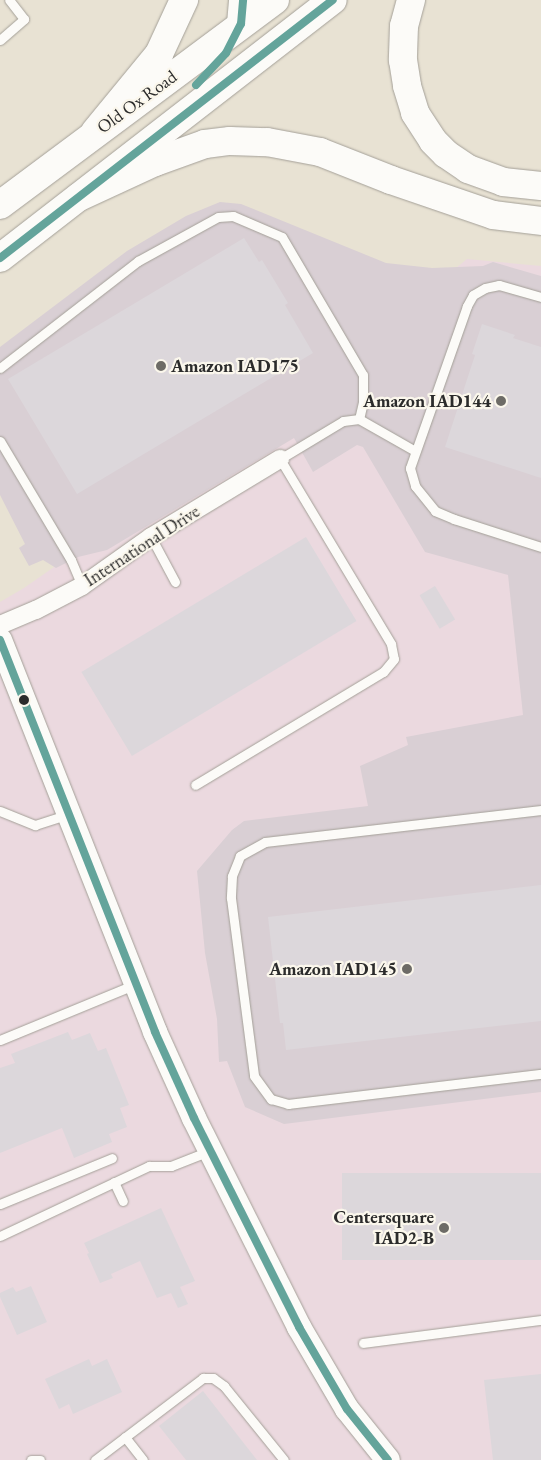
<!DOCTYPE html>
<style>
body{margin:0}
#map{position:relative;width:541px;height:1460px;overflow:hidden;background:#e8e2d3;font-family:"EB Garamond",serif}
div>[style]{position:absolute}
.built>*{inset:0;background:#ebd9df}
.industrial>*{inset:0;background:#d9cfd4}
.building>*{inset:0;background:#dcd7db;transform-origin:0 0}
.roads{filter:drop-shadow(0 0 1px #a4a098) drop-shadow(0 0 1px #a4a098)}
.service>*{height:9px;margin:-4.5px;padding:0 4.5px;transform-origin:4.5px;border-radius:4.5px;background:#fcfbf8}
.minor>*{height:18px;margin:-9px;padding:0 9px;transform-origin:9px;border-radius:9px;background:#fcfbf8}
.secondary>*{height:24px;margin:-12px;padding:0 12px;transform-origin:12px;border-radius:12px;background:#fcfbf8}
.primary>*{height:28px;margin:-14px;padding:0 14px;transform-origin:14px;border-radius:14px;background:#fcfbf8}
.motorway>*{height:28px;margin:-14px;padding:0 14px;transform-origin:14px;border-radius:14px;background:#fcfbf8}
.bus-1>*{height:8px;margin:-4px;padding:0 4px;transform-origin:4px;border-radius:4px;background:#64a49b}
.dots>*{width:14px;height:14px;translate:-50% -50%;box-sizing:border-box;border:2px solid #fbf7ec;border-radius:50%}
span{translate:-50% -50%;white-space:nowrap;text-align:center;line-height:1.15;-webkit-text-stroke:4.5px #fbf7ec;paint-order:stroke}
.street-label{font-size:18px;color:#2b2b2b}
.poi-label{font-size:18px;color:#2b2b2b;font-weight:700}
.left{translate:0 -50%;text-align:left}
.right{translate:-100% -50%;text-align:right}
</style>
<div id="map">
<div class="built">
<div style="clip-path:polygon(467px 259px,541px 266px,541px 1460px,0 1460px,0 602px,24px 588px,301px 395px)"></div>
</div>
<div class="industrial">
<div style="clip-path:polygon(220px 202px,241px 204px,386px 263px,432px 268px,483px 266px,493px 262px,541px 276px,541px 1092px,284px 1124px,245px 1107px,227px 1061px,219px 1062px,217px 1019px,205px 953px,197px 871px,232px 830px,244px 821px,368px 806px,360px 766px,408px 745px,406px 737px,523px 715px,508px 575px,425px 552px,363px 447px,357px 445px,313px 472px,294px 438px,107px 550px,78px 557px,56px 568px,43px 560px,29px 566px,19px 548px,25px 544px,0 495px,0 347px,127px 251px,186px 216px)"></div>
</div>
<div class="building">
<div style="clip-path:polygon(244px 238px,259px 262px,262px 260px,288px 303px,285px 305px,313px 353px,77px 494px,8px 379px)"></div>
<div style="clip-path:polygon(482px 324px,515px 335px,513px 338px,541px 347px,541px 478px,445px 447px,475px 355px,472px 354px)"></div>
<div style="left:306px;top:537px;width:98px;height:262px;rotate:59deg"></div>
<div style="left:435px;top:586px;width:39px;height:18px;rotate:59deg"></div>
<div style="clip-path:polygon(541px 885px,541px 1021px,286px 1050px,283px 1023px,280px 1023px,268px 917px)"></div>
<div style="clip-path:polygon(68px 1032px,72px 1040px,90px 1033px,98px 1051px,106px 1048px,129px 1105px,120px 1108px,127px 1127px,109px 1134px,112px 1142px,74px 1158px,62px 1128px,0 1153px,0 1068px,15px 1063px,11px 1054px)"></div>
<div style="left:541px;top:1173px;width:87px;height:199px;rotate:90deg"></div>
<div style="clip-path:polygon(161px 1208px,195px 1281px,180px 1287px,188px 1304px,178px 1308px,171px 1293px,157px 1298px,140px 1261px,111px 1274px,113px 1278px,100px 1283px,87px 1254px,89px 1253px,84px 1243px)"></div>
<div style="clip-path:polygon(31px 1286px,47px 1322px,17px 1335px,0 1297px,0 1293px,13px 1287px,16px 1292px)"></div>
<div style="clip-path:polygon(89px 1359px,92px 1366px,107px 1359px,122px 1392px,73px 1414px,69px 1404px,59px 1409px,45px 1379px)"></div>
<div style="clip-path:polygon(541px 1374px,541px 1460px,493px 1460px,484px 1380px)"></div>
<div style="clip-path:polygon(203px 1391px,257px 1460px,186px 1460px,159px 1426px)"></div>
</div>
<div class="roads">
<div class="service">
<div style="left:0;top:40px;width:32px;rotate:-41deg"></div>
<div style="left:24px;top:19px;width:24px;rotate:-128deg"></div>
<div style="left:541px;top:297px;width:44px;rotate:-164.1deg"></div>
<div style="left:499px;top:285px;width:14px;rotate:168deg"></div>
<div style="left:485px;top:288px;width:14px;rotate:150deg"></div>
<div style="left:473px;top:295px;width:13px;rotate:119deg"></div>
<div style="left:467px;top:306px;width:172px;rotate:109.4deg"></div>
<div style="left:410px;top:468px;width:19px;rotate:74deg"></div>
<div style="left:415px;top:486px;width:32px;rotate:51deg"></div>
<div style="left:435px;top:511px;width:21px;rotate:23deg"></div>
<div style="left:454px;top:519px;width:91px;rotate:17.8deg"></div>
<div style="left:0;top:368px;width:175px;rotate:-37.8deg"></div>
<div style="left:138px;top:261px;width:91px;rotate:-28.8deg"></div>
<div style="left:218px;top:217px;width:15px;rotate:-4deg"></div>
<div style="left:233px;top:216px;width:53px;rotate:23.2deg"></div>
<div style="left:282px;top:237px;width:160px;rotate:59.6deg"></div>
<div style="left:363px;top:375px;width:27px;rotate:90deg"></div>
<div style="left:363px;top:402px;width:17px;rotate:103deg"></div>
<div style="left:359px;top:419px;width:16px;rotate:173deg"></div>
<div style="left:343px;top:421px;width:74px;rotate:148.9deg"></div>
<div style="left:280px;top:459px;width:216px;rotate:59deg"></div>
<div style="left:391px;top:644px;width:15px;rotate:79deg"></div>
<div style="left:394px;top:659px;width:17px;rotate:130deg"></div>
<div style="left:383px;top:672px;width:219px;rotate:149deg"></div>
<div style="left:359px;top:419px;width:64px;rotate:29.7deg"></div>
<div style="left:0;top:441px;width:139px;rotate:59.2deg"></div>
<div style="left:71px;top:560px;width:28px;rotate:67deg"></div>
<div style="left:151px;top:537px;width:51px;rotate:61.9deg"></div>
<div style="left:541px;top:810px;width:278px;rotate:173.4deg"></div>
<div style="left:265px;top:842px;width:29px;rotate:151deg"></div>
<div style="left:240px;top:856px;width:22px;rotate:112deg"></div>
<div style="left:232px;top:876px;width:22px;rotate:93deg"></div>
<div style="left:231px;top:898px;width:179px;rotate:82.6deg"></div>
<div style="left:254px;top:1076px;width:29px;rotate:54deg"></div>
<div style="left:271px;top:1099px;width:18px;rotate:16deg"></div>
<div style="left:288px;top:1104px;width:255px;rotate:-6.8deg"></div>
<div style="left:0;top:811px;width:38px;rotate:22deg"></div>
<div style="left:35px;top:825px;width:35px;rotate:-18deg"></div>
<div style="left:0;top:1040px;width:147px;rotate:-22.4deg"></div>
<div style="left:114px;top:1182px;width:21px;rotate:65deg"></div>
<div style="left:0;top:1204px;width:121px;rotate:-22.3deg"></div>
<div style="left:0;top:1236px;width:165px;rotate:-25.2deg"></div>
<div style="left:149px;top:1166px;width:22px"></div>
<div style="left:171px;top:1166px;width:41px;rotate:-21.5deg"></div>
<div style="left:363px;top:1343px;width:179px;rotate:-7.4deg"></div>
<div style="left:125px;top:1437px;width:29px;rotate:52deg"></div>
<div style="left:31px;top:1460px;width:9px"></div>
<div style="left:95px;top:1460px;width:136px;rotate:-37.2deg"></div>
<div style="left:203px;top:1378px;width:10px"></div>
<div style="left:213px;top:1378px;width:14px;rotate:36deg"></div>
<div style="left:224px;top:1386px;width:95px;rotate:51deg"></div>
</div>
<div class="minor">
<div style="left:0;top:625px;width:39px;rotate:-23deg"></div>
<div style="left:36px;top:610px;width:52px;rotate:-27.6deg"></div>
<div style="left:82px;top:586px;width:85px;rotate:-35.4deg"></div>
<div style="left:151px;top:537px;width:151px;rotate:-31.2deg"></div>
</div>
<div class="secondary">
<div style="left:0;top:640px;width:422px;rotate:68.4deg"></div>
<div style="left:155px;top:1032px;width:94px;rotate:65.6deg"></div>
<div style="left:194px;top:1118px;width:234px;rotate:63.3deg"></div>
<div style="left:299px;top:1327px;width:95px;rotate:59.7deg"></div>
<div style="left:347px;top:1409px;width:65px;rotate:51.2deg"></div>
</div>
<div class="primary">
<div style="left:0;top:205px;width:343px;rotate:-36.7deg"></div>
<div style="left:0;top:258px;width:421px;rotate:-37.8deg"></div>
</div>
<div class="motorway">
<div style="left:411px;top:0;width:27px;rotate:105deg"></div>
<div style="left:404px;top:26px;width:34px;rotate:92deg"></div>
<div style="left:403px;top:60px;width:26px;rotate:81deg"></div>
<div style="left:407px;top:86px;width:28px;rotate:73deg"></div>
<div style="left:415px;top:113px;width:33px;rotate:57deg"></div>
<div style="left:433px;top:141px;width:18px;rotate:45deg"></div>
<div style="left:446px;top:154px;width:27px;rotate:34deg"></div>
<div style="left:468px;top:169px;width:37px;rotate:20deg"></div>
<div style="left:503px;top:182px;width:38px;rotate:6deg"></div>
<div style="left:241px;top:24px;width:24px;rotate:-85deg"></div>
<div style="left:95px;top:132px;width:101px;rotate:-50.6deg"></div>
<div style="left:159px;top:54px;width:60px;rotate:-65.2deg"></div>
<div style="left:79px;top:197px;width:84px;rotate:-24.7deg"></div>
<div style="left:155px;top:162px;width:53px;rotate:-19.8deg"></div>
<div style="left:205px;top:144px;width:25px;rotate:-7deg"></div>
<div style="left:230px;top:141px;width:37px;rotate:2deg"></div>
<div style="left:267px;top:142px;width:54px;rotate:10.7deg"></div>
<div style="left:320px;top:152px;width:76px;rotate:21.5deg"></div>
<div style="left:391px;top:180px;width:108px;rotate:18.9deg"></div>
<div style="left:493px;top:215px;width:48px;rotate:7.1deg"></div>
</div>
</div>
<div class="bus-1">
<div style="left:196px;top:85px;width:44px;rotate:-46.8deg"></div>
<div style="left:226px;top:53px;width:33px;rotate:-63deg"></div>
<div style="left:241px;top:24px;width:24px;rotate:-85deg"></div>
<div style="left:0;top:258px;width:421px;rotate:-37.8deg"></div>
<div style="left:0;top:640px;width:422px;rotate:68.4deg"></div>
<div style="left:155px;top:1032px;width:94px;rotate:65.6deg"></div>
<div style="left:194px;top:1118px;width:234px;rotate:63.3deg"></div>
<div style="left:299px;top:1327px;width:95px;rotate:59.7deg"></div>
<div style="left:347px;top:1409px;width:65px;rotate:51.2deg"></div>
</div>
<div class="dots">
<div style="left:161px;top:366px;background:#6d6b66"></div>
<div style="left:501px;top:401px;background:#6d6b66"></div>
<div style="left:24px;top:700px;background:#2b2b2b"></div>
<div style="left:407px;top:969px;background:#6d6b66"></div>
<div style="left:444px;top:1228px;background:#6d6b66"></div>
</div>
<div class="street-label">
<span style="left:137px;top:102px;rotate:-36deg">Old Ox Road</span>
<span style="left:142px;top:546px;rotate:-33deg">International Drive</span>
</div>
<div class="poi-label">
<span class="left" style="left:171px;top:366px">Amazon IAD175</span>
<span class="right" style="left:491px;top:401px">Amazon IAD144</span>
<span class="right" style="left:397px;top:969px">Amazon IAD145</span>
<span class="right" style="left:434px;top:1228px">Centersquare<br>IAD2-B</span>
</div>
</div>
